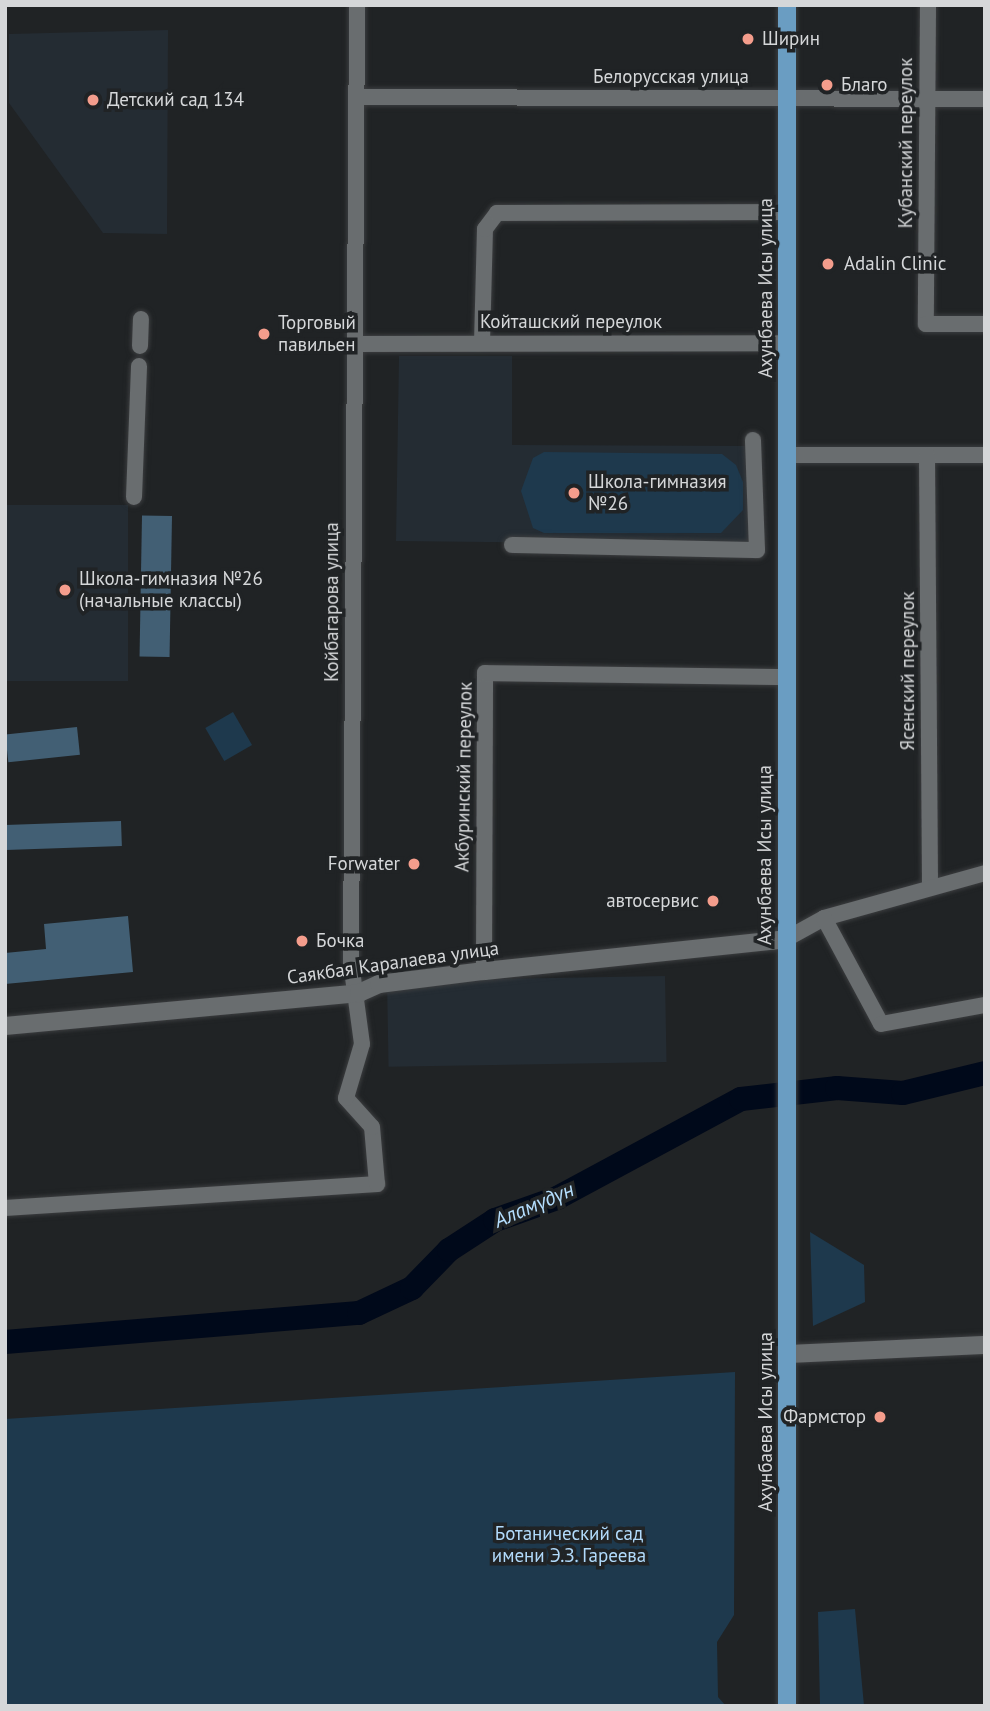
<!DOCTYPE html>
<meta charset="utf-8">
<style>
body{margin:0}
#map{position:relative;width:990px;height:1711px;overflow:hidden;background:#202325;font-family:"PT Sans",sans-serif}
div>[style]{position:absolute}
.built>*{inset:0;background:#242c33;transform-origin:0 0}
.green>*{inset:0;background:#1e394d;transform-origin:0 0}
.forest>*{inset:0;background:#425f74;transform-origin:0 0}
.river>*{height:24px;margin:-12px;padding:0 12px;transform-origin:12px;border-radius:12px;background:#00091a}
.roads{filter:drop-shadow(0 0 2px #3b3d3f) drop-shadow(0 0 2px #3b3d3f)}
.minor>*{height:16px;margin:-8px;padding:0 8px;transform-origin:8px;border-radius:8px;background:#696d6f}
.tertiary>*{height:18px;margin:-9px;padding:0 9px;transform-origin:9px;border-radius:9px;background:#696d6f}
.secondary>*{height:18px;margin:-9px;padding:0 9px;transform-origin:9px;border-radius:9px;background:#696d6f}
.primary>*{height:18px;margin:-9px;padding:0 9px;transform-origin:9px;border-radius:9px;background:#6a9dc2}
.dots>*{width:19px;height:19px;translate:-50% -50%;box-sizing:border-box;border:4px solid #202325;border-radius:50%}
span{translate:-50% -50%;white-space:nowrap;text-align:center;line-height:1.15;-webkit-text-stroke:7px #202325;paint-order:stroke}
.poi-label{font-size:19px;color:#d5d7d9}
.left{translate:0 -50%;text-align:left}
.right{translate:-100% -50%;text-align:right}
.street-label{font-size:19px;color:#d5d7d9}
.park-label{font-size:19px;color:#b1dafb}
.water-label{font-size:21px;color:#b4defe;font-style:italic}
.frame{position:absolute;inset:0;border:7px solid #d5d7d9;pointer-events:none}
</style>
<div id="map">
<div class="built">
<div style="clip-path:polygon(168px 30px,167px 234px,103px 233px,9px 103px,9px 34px)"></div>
<div style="clip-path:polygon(399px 356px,512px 356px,512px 445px,752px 446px,752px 545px,396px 541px)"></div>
<div style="left:5px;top:505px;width:123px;height:176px"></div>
<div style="left:665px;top:976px;width:86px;height:278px;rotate:89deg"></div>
</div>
<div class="green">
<div style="clip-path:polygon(544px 452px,722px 454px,736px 465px,743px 482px,743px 510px,721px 533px,544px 533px,533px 528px,521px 491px,533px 458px)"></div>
<div style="left:233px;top:712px;width:38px;height:32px;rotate:60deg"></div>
<div style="clip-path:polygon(810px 1232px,864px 1265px,865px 1302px,813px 1326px)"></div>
<div style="clip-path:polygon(735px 1372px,734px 1615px,717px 1642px,718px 1697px,726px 1706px,5px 1706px,5px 1419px)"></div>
<div style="clip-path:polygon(855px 1609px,864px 1706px,820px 1706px,818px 1612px)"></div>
</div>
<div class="forest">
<div style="left:172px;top:516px;width:141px;height:30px;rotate:91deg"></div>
<div style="left:77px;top:727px;width:28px;height:72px;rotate:84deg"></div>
<div style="left:121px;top:821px;width:25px;height:116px;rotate:88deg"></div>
<div style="clip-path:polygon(128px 916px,133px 972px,5px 984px,5px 953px,46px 949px,44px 924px)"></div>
</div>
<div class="river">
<div style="left:5px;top:1342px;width:355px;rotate:-4.7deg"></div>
<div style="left:359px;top:1313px;width:59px;rotate:-25.3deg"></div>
<div style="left:412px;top:1288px;width:53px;rotate:-45.8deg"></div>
<div style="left:449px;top:1250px;width:55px;rotate:-33.1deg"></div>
<div style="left:495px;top:1220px;width:66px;rotate:-19.5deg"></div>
<div style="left:557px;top:1198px;width:209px;rotate:-28.3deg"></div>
<div style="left:741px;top:1099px;width:97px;rotate:-6.5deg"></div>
<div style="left:837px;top:1088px;width:66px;rotate:4.3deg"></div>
<div style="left:903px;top:1093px;width:84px;rotate:-13.7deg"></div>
</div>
<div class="roads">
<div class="minor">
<div style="left:928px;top:5px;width:319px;rotate:90.4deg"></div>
<div style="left:926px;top:324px;width:59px"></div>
<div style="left:356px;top:97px;width:629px;rotate:0.18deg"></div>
<div style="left:482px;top:343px;width:114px;rotate:-88.5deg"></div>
<div style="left:485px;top:229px;width:20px;rotate:-53deg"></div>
<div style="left:497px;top:213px;width:290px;rotate:-0.2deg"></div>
<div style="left:355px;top:344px;width:432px;rotate:-0.1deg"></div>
<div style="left:140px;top:346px;width:27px;rotate:-88deg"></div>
<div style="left:787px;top:455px;width:198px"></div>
<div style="left:927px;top:455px;width:432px;rotate:89.6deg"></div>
<div style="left:134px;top:497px;width:131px;rotate:-87.8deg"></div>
<div style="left:512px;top:545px;width:245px;rotate:1.2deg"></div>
<div style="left:757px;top:550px;width:110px;rotate:-92.1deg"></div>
<div style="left:824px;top:918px;width:167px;rotate:-15.6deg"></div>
<div style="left:786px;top:939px;width:43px;rotate:-28.9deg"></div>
<div style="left:824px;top:918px;width:120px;rotate:61.7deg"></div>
<div style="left:881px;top:1024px;width:106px;rotate:-10.4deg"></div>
<div style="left:484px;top:971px;width:298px;rotate:-89.8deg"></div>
<div style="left:485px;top:673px;width:301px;rotate:0.8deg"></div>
<div style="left:5px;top:1208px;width:373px;rotate:-3.7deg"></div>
<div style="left:377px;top:1184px;width:57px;rotate:-95deg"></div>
<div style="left:372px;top:1127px;width:39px;rotate:-132deg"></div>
<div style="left:346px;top:1098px;width:56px;rotate:-73.5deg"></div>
<div style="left:362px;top:1044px;width:82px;rotate:-97.7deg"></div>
<div style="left:351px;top:963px;width:958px;rotate:-89.64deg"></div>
</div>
<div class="tertiary">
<div style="left:787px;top:1354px;width:198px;rotate:-2.6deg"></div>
</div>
<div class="secondary">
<div style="left:5px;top:1026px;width:356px;rotate:-5.3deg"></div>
<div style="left:359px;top:993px;width:22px;rotate:-24deg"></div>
<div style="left:379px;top:984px;width:106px;rotate:-7.1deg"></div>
<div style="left:484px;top:971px;width:304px;rotate:-6deg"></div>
</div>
<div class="primary">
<div style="left:787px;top:5px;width:1701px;rotate:90deg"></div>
</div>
</div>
<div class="dots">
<div style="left:748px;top:39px;background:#f49d8c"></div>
<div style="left:827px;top:85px;background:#f49d8c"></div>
<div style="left:93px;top:100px;background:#f49d8c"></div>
<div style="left:828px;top:264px;background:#f49d8c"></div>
<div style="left:264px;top:334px;background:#f49d8c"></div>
<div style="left:574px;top:493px;background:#f49d8c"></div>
<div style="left:65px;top:590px;background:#f49d8c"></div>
<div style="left:414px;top:864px;background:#f49d8c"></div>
<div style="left:713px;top:901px;background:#f49d8c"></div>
<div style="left:302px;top:941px;background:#f49d8c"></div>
<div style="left:880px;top:1417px;background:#f49d8c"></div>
</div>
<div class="poi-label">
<span class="left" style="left:762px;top:39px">Ширин</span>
<span class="left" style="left:841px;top:85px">Благо</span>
<span class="left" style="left:107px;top:100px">Детский сад 134</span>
<span class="left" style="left:844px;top:264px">Adalin Clinic</span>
<span class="left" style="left:278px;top:334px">Торговый<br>павильен</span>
<span class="left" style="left:588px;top:493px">Школа-гимназия<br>№26</span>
<span class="left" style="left:79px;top:590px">Школа-гимназия №26<br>(начальные классы)</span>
<span class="right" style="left:400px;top:864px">Forwater</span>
<span class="right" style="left:699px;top:901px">автосервис</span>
<span class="left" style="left:316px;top:941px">Бочка</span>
<span class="right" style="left:866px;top:1417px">Фармстор</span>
</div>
<div class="street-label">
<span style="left:671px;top:77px">Белорусская улица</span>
<span style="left:906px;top:143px;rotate:-90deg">Кубанский переулок</span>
<span style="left:766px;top:288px;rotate:-90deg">Ахунбаева Исы улица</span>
<span style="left:571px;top:322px">Койташский переулок</span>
<span style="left:332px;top:602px;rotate:-90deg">Койбагарова улица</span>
<span style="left:908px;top:671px;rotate:-90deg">Ясенский переулок</span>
<span style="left:464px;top:777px;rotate:-89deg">Акбуринский переулок</span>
<span style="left:765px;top:855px;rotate:-90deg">Ахунбаева Исы улица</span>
<span style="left:393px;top:963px;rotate:-8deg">Саякбая Каралаева улица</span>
<span style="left:766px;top:1422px;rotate:-90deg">Ахунбаева Исы улица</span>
</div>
<div class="park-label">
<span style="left:569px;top:1545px">Ботанический сад<br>имени Э.З. Гареева</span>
</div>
<div class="water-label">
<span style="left:534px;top:1205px;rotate:-23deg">Аламүдүн</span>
</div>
<div class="frame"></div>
</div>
